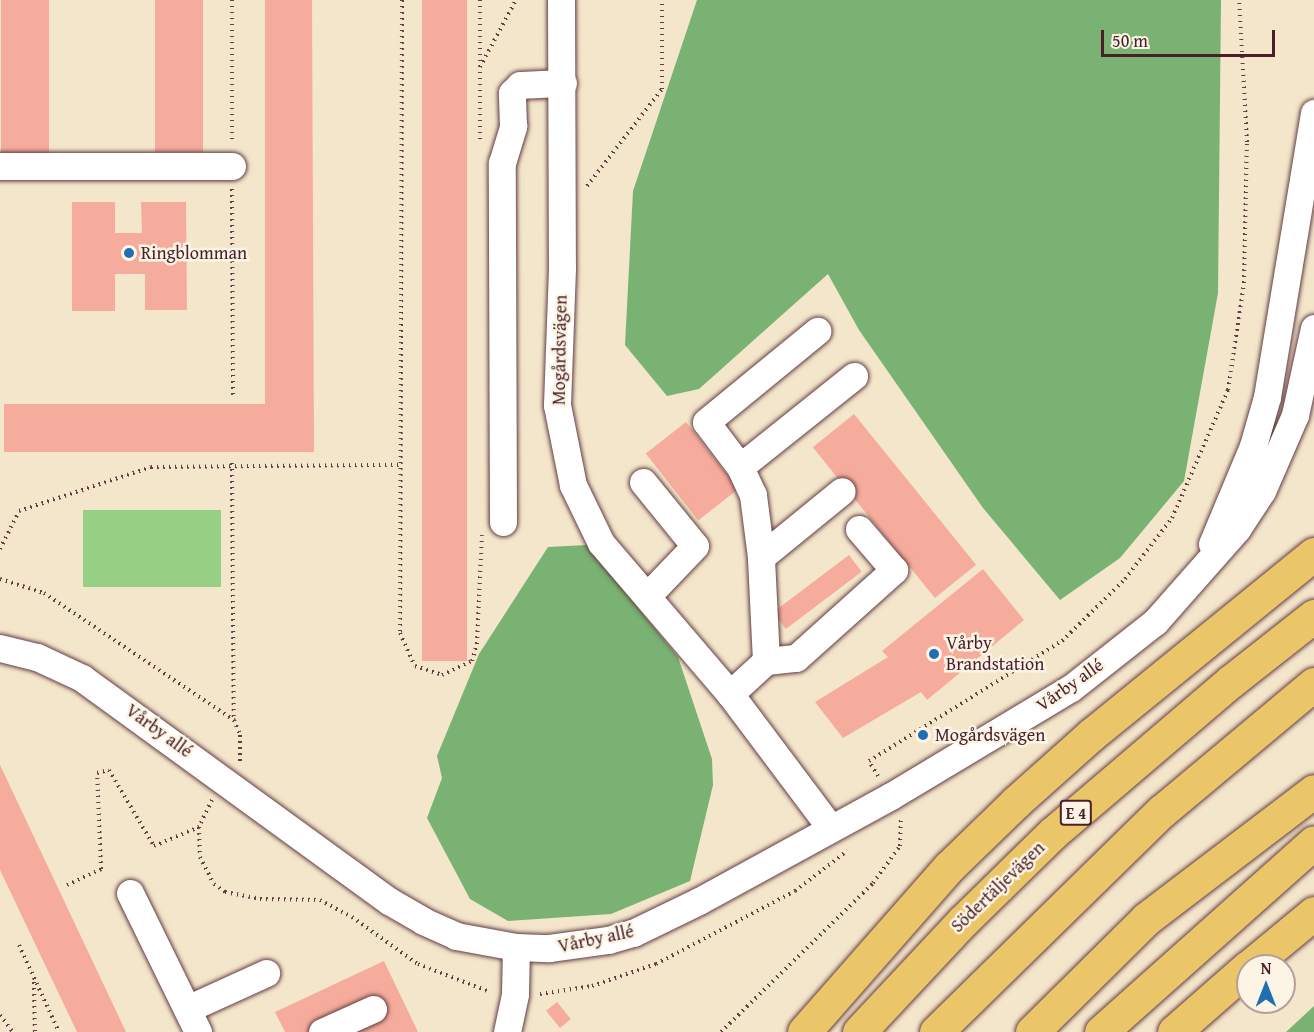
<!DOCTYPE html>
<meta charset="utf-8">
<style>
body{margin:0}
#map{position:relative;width:1314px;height:1032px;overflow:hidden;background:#f4e6cb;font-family:"Gentium Book Plus",serif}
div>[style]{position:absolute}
.green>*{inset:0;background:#97d084;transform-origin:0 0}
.forest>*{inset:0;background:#79b272}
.building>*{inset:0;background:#f6ac9c;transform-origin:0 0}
.path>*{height:4px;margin-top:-2px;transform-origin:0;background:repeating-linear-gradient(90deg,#643d43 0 1.5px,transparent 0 6px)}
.roads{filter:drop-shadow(0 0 2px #643d43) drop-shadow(0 0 2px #643d43)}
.minor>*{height:27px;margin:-13.5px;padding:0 13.5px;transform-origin:13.5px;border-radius:13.5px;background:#fff}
.highway>*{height:33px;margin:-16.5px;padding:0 16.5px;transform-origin:16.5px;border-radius:16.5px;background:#ebc669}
.dots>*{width:16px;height:16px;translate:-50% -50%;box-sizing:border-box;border:3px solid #fcf5e5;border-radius:50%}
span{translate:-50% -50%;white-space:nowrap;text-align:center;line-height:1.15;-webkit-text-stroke:5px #fcf5e5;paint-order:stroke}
.shield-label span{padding:2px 4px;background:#fcf5e5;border:2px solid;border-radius:4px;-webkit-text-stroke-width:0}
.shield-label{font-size:16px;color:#4a1f2b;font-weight:700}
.poi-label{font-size:18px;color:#4a1f2b}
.left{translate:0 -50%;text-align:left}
.street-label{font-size:18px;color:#4a1f2b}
.north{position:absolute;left:1236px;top:954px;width:60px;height:60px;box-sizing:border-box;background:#fcf5e5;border:2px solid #b59f9b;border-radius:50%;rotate:0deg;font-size:16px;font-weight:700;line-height:24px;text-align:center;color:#4a1f2b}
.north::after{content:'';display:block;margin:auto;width:21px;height:27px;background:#1f6fb2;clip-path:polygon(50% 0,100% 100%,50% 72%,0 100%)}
.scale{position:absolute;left:1101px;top:30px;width:174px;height:27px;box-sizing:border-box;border:3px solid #4a1f2b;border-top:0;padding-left:8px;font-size:18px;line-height:21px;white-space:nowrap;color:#4a1f2b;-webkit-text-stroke:4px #fcf5e5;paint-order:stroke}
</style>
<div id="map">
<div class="green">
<div style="left:83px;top:510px;width:138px;height:77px"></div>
</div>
<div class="forest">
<div style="clip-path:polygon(697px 0,1221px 0,1218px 293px,1184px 481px,1120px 558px,1060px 600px,983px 508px,859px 330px,828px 274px,699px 389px,667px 396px,625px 345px,633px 191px)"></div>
<div style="clip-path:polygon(587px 545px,678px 657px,712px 759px,713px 785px,690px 881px,611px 914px,508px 921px,470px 899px,427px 818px,442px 778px,437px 756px,479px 654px,548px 547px)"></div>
<div style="clip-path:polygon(1314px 1006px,1314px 1032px,1286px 1032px)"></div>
</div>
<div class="building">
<div style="left:1px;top:0;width:48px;height:154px"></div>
<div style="left:155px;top:0;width:48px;height:152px"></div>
<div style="clip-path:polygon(265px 0,312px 0,314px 452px,4px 452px,4px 404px,265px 404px)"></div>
<div style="left:422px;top:0;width:45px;height:661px"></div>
<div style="clip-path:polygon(72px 202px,115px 202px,115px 233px,142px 233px,141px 202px,186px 202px,187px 310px,145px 310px,145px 274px,115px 274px,115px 311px,72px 311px)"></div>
<div style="left:854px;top:414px;width:194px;height:53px;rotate:51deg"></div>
<div style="left:686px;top:422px;width:85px;height:51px;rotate:52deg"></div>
<div style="left:849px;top:555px;width:21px;height:95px;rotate:53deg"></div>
<div style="clip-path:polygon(983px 569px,1024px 620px,927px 700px,921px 692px,843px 738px,815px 702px,888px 657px,882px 651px)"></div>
<div style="clip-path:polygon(0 765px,126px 1032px,77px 1032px,0 870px)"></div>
<div style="clip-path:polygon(384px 961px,418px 1032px,285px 1032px,275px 1012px)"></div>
<div style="left:557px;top:1002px;width:22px;height:14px;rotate:51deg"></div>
</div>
<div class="path">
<div style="left:232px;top:0;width:143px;rotate:90deg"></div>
<div style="left:402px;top:0;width:633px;rotate:90.18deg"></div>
<div style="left:400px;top:633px;width:36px;rotate:66deg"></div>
<div style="left:415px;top:666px;width:28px;rotate:18deg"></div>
<div style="left:442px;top:675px;width:33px;rotate:-25deg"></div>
<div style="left:472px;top:661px;width:18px;rotate:-74deg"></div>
<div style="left:477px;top:644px;width:109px;rotate:-87.4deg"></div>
<div style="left:480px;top:0;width:143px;rotate:90deg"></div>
<div style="left:480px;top:67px;width:76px;rotate:-61.8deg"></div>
<div style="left:587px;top:186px;width:123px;rotate:-52.3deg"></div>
<div style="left:662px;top:89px;width:89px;rotate:-90deg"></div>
<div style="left:232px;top:189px;width:206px;rotate:89.7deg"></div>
<div style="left:232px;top:463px;width:257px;rotate:89.6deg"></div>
<div style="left:0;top:549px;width:42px;rotate:-63.4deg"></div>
<div style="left:19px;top:511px;width:139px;rotate:-18.4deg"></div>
<div style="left:151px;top:467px;width:249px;rotate:-0.5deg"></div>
<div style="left:0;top:579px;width:46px;rotate:17.7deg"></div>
<div style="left:44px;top:593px;width:229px;rotate:33.8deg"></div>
<div style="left:234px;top:720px;width:16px;rotate:68deg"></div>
<div style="left:240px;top:735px;width:27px;rotate:90deg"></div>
<div style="left:878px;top:776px;width:17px;rotate:-121deg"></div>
<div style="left:869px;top:761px;width:227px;rotate:-31.9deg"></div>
<div style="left:1062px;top:641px;width:88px;rotate:-44.5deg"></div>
<div style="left:1125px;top:579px;width:77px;rotate:-52.4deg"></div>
<div style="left:1172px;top:518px;width:140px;rotate:-66.4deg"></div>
<div style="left:1228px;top:390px;width:108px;rotate:-81.5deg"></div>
<div style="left:1244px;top:283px;width:141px;rotate:-88.8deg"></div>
<div style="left:1247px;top:142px;width:142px;rotate:-93.2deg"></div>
<div style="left:212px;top:800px;width:30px;rotate:116deg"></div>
<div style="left:199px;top:827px;width:30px;rotate:88deg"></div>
<div style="left:200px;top:857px;width:30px;rotate:63deg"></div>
<div style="left:214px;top:884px;width:14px;rotate:36deg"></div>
<div style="left:225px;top:892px;width:36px;rotate:11deg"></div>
<div style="left:260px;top:899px;width:60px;rotate:1deg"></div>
<div style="left:320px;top:900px;width:36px;rotate:28deg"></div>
<div style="left:352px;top:917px;width:81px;rotate:35.5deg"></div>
<div style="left:418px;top:964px;width:77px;rotate:21.3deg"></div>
<div style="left:67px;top:885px;width:38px;rotate:-25deg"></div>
<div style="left:101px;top:869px;width:96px;rotate:-92.4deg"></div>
<div style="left:97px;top:773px;width:12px;rotate:-14deg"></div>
<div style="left:109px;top:770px;width:88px;rotate:59.4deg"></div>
<div style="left:154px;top:846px;width:49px;rotate:-22.9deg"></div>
<div style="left:19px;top:945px;width:96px;rotate:65.3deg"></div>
<div style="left:34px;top:982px;width:50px;rotate:88.9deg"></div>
<div style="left:540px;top:994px;width:53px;rotate:-8.7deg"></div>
<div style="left:592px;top:986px;width:68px;rotate:-19deg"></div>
<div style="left:656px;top:964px;width:157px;rotate:-27.7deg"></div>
<div style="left:795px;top:891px;width:66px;rotate:-37.6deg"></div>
<div style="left:0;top:1015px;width:21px;rotate:53deg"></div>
<div style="left:721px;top:1032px;width:213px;rotate:-44.4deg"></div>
<div style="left:873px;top:883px;width:46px;rotate:-53.9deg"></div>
<div style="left:900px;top:846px;width:27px;rotate:-88deg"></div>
</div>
<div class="roads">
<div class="minor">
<div style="left:561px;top:0;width:268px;rotate:89.8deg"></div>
<div style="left:562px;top:268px;width:137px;rotate:92.1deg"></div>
<div style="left:557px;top:405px;width:82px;rotate:78.7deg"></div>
<div style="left:573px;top:485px;width:64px;rotate:64.2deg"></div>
<div style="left:601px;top:543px;width:199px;rotate:49.5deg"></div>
<div style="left:730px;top:694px;width:166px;rotate:53.1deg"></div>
<div style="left:0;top:166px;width:232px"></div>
<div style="left:740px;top:467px;width:146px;rotate:-38.6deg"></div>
<div style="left:643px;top:482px;width:82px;rotate:50.9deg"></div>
<div style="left:695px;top:546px;width:69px;rotate:133.8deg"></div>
<div style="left:503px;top:522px;width:359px;rotate:-90.2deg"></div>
<div style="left:502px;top:163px;width:39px;rotate:-73deg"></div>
<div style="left:513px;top:126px;width:33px;rotate:-92deg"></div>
<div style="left:512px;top:93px;width:11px;rotate:-45deg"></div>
<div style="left:520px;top:85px;width:43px;rotate:-2.7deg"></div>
<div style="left:1212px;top:544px;width:106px;rotate:-67.3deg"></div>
<div style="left:1253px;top:446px;width:51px;rotate:-74.1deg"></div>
<div style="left:1267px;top:397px;width:288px;rotate:-80.6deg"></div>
<div style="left:761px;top:557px;width:63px;rotate:-97.4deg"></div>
<div style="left:753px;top:495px;width:31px;rotate:-115deg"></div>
<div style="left:740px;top:467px;width:56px;rotate:-127.1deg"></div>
<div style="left:706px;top:422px;width:144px;rotate:-39.3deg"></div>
<div style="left:0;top:648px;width:38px;rotate:14deg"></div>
<div style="left:37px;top:657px;width:50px;rotate:25deg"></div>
<div style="left:82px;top:678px;width:379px;rotate:36deg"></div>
<div style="left:389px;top:901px;width:39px;rotate:30deg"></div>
<div style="left:423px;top:921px;width:36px;rotate:24deg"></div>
<div style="left:456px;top:936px;width:61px;rotate:10.4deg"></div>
<div style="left:516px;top:947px;width:33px;rotate:2deg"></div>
<div style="left:549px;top:948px;width:60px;rotate:-7.7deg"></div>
<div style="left:608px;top:940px;width:26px;rotate:-16deg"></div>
<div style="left:633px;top:933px;width:73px;rotate:-25.9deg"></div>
<div style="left:699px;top:901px;width:219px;rotate:-28.7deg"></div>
<div style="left:891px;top:796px;width:210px;rotate:-31deg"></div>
<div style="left:1071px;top:688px;width:107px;rotate:-38.2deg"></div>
<div style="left:1155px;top:622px;width:124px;rotate:-48.6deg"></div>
<div style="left:1237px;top:529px;width:45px;rotate:-56.7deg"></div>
<div style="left:1262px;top:491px;width:83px;rotate:-66.5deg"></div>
<div style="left:1295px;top:415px;width:89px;rotate:-77.7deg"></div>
<div style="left:766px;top:661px;width:104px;rotate:-92.8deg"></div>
<div style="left:761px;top:557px;width:104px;rotate:-39.2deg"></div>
<div style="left:730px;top:694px;width:49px;rotate:-42.5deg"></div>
<div style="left:766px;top:661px;width:30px;rotate:-6deg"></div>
<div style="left:796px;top:658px;width:132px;rotate:-41.9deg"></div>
<div style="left:894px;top:570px;width:54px;rotate:-130.5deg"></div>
<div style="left:130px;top:893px;width:155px;rotate:63.9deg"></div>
<div style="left:187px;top:1009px;width:87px;rotate:-24.5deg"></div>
<div style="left:322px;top:1032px;width:56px;rotate:-24.3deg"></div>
<div style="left:507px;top:1032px;width:39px;rotate:-78deg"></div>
<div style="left:515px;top:994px;width:47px;rotate:-88.8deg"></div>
</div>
<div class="highway">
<div style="left:1250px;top:966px;width:83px;rotate:-39.6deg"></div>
<div style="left:804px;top:1032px;width:221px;rotate:-48.7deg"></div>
<div style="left:950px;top:866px;width:92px;rotate:-44.1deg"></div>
<div style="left:1016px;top:802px;width:101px;rotate:-41.8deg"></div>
<div style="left:1091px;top:735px;width:287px;rotate:-39.1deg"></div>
<div style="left:859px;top:1032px;width:152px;rotate:-46.9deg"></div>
<div style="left:963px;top:921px;width:126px;rotate:-44.4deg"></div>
<div style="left:1053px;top:833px;width:233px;rotate:-40.5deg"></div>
<div style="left:1230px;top:682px;width:107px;rotate:-38.2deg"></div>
<div style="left:936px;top:1032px;width:316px;rotate:-44.4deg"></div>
<div style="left:1162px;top:811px;width:198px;rotate:-39.9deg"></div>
<div style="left:1032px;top:1032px;width:161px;rotate:-44.7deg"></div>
<div style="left:1146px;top:919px;width:211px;rotate:-37.3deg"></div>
<div style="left:1101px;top:1032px;width:285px;rotate:-41.7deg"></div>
<div style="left:1174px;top:1032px;width:98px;rotate:-41.3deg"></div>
</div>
</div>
<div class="dots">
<div style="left:129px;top:253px;background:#1f6fb2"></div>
<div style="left:934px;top:654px;background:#1f6fb2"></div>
<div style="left:923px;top:735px;background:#1f6fb2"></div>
</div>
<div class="shield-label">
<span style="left:1076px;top:813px">E 4</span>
</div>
<div class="poi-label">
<span class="left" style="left:141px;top:253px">Ringblomman</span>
<span class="left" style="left:946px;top:654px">Vårby<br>Brandstation</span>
<span class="left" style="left:935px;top:735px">Mogårdsvägen</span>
</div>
<div class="street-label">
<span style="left:560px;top:350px;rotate:-89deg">Mogårdsvägen</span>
<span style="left:1070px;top:685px;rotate:-35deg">Vårby allé</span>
<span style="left:159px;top:731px;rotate:36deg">Vårby allé</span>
<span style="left:998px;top:887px;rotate:-44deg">Södertäljevägen</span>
<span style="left:596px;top:939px;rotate:-12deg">Vårby allé</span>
</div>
<div class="north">N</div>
<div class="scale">50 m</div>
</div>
